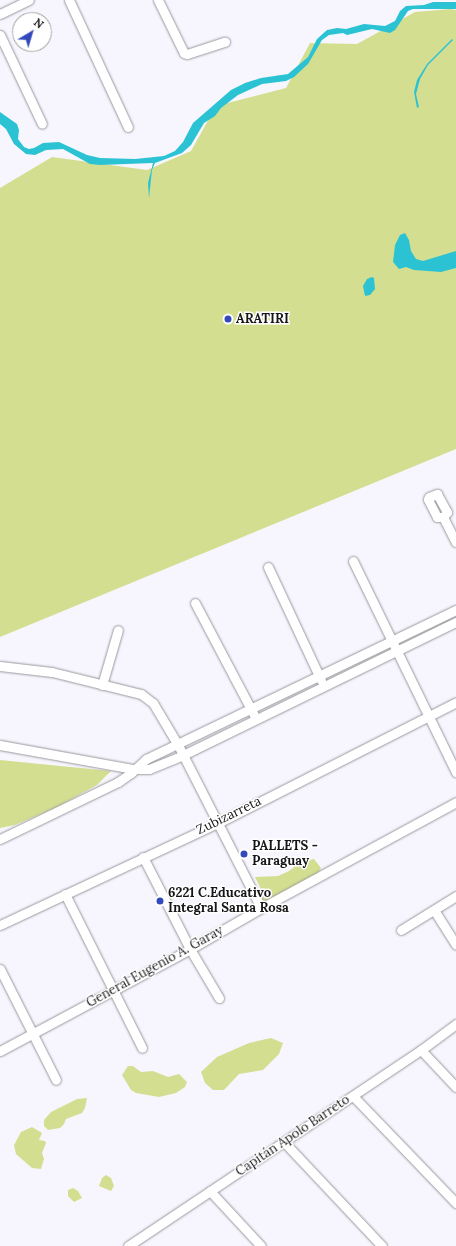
<!DOCTYPE html>
<meta charset="utf-8">
<style>
body{margin:0}
#map{position:relative;width:456px;height:1246px;overflow:hidden;background:#f7f6fe;font-family:Lora,serif}
div>[style]{position:absolute}
.green>*{inset:0;background:#d4de90}
.water>*{inset:0;background:#2bc3d4}
.roads{filter:drop-shadow(0 0 1px #98989e) drop-shadow(0 0 1px #98989e)}
.minor>*{height:9px;margin:-4.5px;padding:0 4.5px;transform-origin:4.5px;border-radius:4.5px;background:#fff}
.dots>*{width:11px;height:11px;translate:-50% -50%;box-sizing:border-box;border:2px solid #fff;border-radius:50%}
span{translate:-50% -50%;white-space:nowrap;text-align:center;line-height:1.15;-webkit-text-stroke:3px #fff;paint-order:stroke}
.poi-label{font-size:13px;color:#161618;font-weight:700}
.left{translate:0 -50%;text-align:left}
.street-label{font-size:13px;color:#161618}
.north{position:absolute;left:12px;top:12px;width:40px;height:40px;box-sizing:border-box;background:#fff;border:1px solid #a2a2a3;border-radius:50%;rotate:38deg;font-size:11px;font-weight:700;line-height:16px;text-align:center;color:#161618}
.north::after{content:'';display:block;margin:auto;width:14px;height:18px;background:#3249bb;clip-path:polygon(50% 0,100% 100%,50% 72%,0 100%)}
</style>
<div id="map">
<div class="green">
<div style="clip-path:polygon(450px 9px,456px 10px,456px 449px,0 637px,0 188px,52px 157px,147px 170px,191px 151px,216px 106px,286px 88px,310px 43px,357px 44px,415px 12px)"></div>
<div style="clip-path:polygon(0 760px,111px 771px,97px 785px,57px 807px,15px 825px,0 828px)"></div>
<div style="clip-path:polygon(314px 859px,321px 868px,318px 873px,282px 898px,278px 905px,264px 903px,261px 899px,260px 887px,255px 877px,278px 876px,289px 871px,302px 861px)"></div>
<div style="clip-path:polygon(271px 1038px,283px 1043px,279px 1054px,263px 1070px,239px 1074px,224px 1090px,213px 1090px,205px 1083px,201px 1072px,217px 1057px,249px 1043px)"></div>
<div style="clip-path:polygon(128px 1066px,133px 1066px,141px 1072px,153px 1071px,168px 1077px,179px 1074px,187px 1082px,185px 1087px,176px 1093px,159px 1097px,136px 1093px,131px 1090px,122px 1075px)"></div>
<div style="clip-path:polygon(87px 1098px,85px 1108px,82px 1113px,66px 1119px,64px 1124px,60px 1128px,48px 1130px,44px 1126px,44px 1120px,51px 1112px,77px 1099px)"></div>
<div style="clip-path:polygon(32px 1127px,42px 1133px,39px 1140px,45px 1141px,46px 1143px,42px 1153px,44px 1159px,41px 1169px,32px 1168px,16px 1154px,14px 1145px,21px 1132px)"></div>
<div style="clip-path:polygon(106px 1175px,111px 1178px,114px 1186px,111px 1191px,99px 1186px,102px 1178px)"></div>
<div style="clip-path:polygon(73px 1188px,78px 1191px,82px 1198px,74px 1202px,68px 1196px,68px 1190px)"></div>
</div>
<div class="water">
<div style="clip-path:polygon(433px 2px,456px 2px,456px 9px,413px 9px,408px 11px,395px 30px,390px 33px,372px 29px,347px 35px,343px 33px,329px 35px,322px 40px,308px 64px,294px 77px,286px 81px,262px 84px,238px 95px,221px 108px,215px 116px,204px 123px,191px 145px,182px 153px,155px 163px,152px 170px,149px 198px,148px 183px,153px 163px,100px 165px,90px 164px,63px 149px,46px 150px,35px 155px,26px 154px,14px 144px,6px 129px,0 124px,0 112px,17px 124px,19px 130px,18px 139px,24px 147px,29px 149px,34px 148px,43px 143px,59px 142px,87px 155px,100px 158px,135px 159px,164px 156px,175px 151px,183px 142px,193px 123px,231px 90px,245px 83px,261px 78px,288px 74px,308px 57px,317px 39px,327px 30px,337px 28px,346px 29px,364px 24px,385px 26px,395px 21px,400px 11px,406px 6px,424px 5px)"></div>
<div style="clip-path:polygon(452px 39px,453px 40px,428px 65px,420px 79px,416px 94px,419px 107px,417px 108px,414px 92px,417px 80px,427px 64px)"></div>
<div style="clip-path:polygon(405px 233px,409px 240px,411px 251px,416px 259px,423px 261px,456px 251px,456px 268px,441px 272px,414px 270px,406px 267px,399px 269px,393px 262px,395px 245px,400px 235px)"></div>
<div style="clip-path:polygon(372px 277px,374px 278px,375px 289px,370px 295px,365px 296px,363px 286px,367px 279px)"></div>
</div>
<div class="roads">
<div class="minor">
<div style="left:69px;top:0;width:140px;rotate:65.1deg"></div>
<div style="left:158px;top:0;width:59px;rotate:63.9deg"></div>
<div style="left:184px;top:53px;width:3px;rotate:18deg"></div>
<div style="left:187px;top:54px;width:40px;rotate:-18deg"></div>
<div style="left:0;top:14px;width:32px;rotate:-26deg"></div>
<div style="left:0;top:35px;width:98px;rotate:64.7deg"></div>
<div style="left:437px;top:494px;width:21px;rotate:61deg"></div>
<div style="left:447px;top:512px;width:6px;rotate:129deg"></div>
<div style="left:443px;top:517px;width:6px;rotate:180deg"></div>
<div style="left:437px;top:517px;width:20px;rotate:-117deg"></div>
<div style="left:428px;top:499px;width:2px;rotate:-63deg"></div>
<div style="left:429px;top:497px;width:9px;rotate:-21deg"></div>
<div style="left:443px;top:517px;width:28px;rotate:63deg"></div>
<div style="left:353px;top:561px;width:235px;rotate:64deg"></div>
<div style="left:268px;top:567px;width:125px;rotate:64.9deg"></div>
<div style="left:195px;top:603px;width:127px;rotate:62.2deg"></div>
<div style="left:0;top:666px;width:52px;rotate:6.6deg"></div>
<div style="left:52px;top:672px;width:92px;rotate:13.9deg"></div>
<div style="left:141px;top:694px;width:15px;rotate:37deg"></div>
<div style="left:153px;top:703px;width:49px;rotate:59.2deg"></div>
<div style="left:178px;top:745px;width:183px;rotate:63deg"></div>
<div style="left:102px;top:685px;width:57px;rotate:-73.8deg"></div>
<div style="left:0;top:745px;width:136px;rotate:10.2deg"></div>
<div style="left:134px;top:769px;width:15px"></div>
<div style="left:149px;top:769px;width:37px;rotate:-22deg"></div>
<div style="left:183px;top:755px;width:304px;rotate:-26deg"></div>
<div style="left:0;top:839px;width:131px;rotate:-25.8deg"></div>
<div style="left:118px;top:782px;width:16px;rotate:-35deg"></div>
<div style="left:131px;top:773px;width:21px;rotate:-43deg"></div>
<div style="left:146px;top:759px;width:344px;rotate:-25.7deg"></div>
<div style="left:143px;top:857px;width:103px;rotate:62.9deg"></div>
<div style="left:190px;top:949px;width:57px;rotate:59.4deg"></div>
<div style="left:65px;top:894px;width:172px;rotate:63.4deg"></div>
<div style="left:434px;top:910px;width:41px;rotate:57.8deg"></div>
<div style="left:0;top:925px;width:241px;rotate:-25.1deg"></div>
<div style="left:218px;top:823px;width:267px;rotate:-26.9deg"></div>
<div style="left:401px;top:930px;width:65px;rotate:-31.7deg"></div>
<div style="left:0;top:969px;width:124px;rotate:63.2deg"></div>
<div style="left:421px;top:1050px;width:51px;rotate:46.6deg"></div>
<div style="left:0;top:1051px;width:216px;rotate:-28.2deg"></div>
<div style="left:190px;top:949px;width:82px;rotate:-30deg"></div>
<div style="left:261px;top:908px;width:222px;rotate:-28.5deg"></div>
<div style="left:353px;top:1096px;width:149px;rotate:46.1deg"></div>
<div style="left:284px;top:1142px;width:143px;rotate:46.7deg"></div>
<div style="left:210px;top:1191px;width:75px;rotate:47.2deg"></div>
<div style="left:128px;top:1246px;width:353px;rotate:-33.8deg"></div>
<div style="left:421px;top:1050px;width:44px;rotate:-36.6deg"></div>
</div>
</div>
<div class="dots">
<div style="left:228px;top:319px;background:#3249bb"></div>
<div style="left:244px;top:854px;background:#3249bb"></div>
<div style="left:160px;top:901px;background:#3249bb"></div>
</div>
<div class="poi-label">
<span class="left" style="left:236px;top:319px">ARATIRI</span>
<span class="left" style="left:252px;top:854px">PALLETS -<br>Paraguay</span>
<span class="left" style="left:168px;top:901px">6221 C.Educativo<br>Integral Santa Rosa</span>
</div>
<div class="street-label">
<span style="left:229px;top:816px;rotate:-26deg">Zubizarreta</span>
<span style="left:155px;top:967px;rotate:-29deg">General Eugenio A. Garay</span>
<span style="left:293px;top:1136px;rotate:-34deg">Capitán Apolo Barreto</span>
</div>
<div class="north">N</div>
</div>
